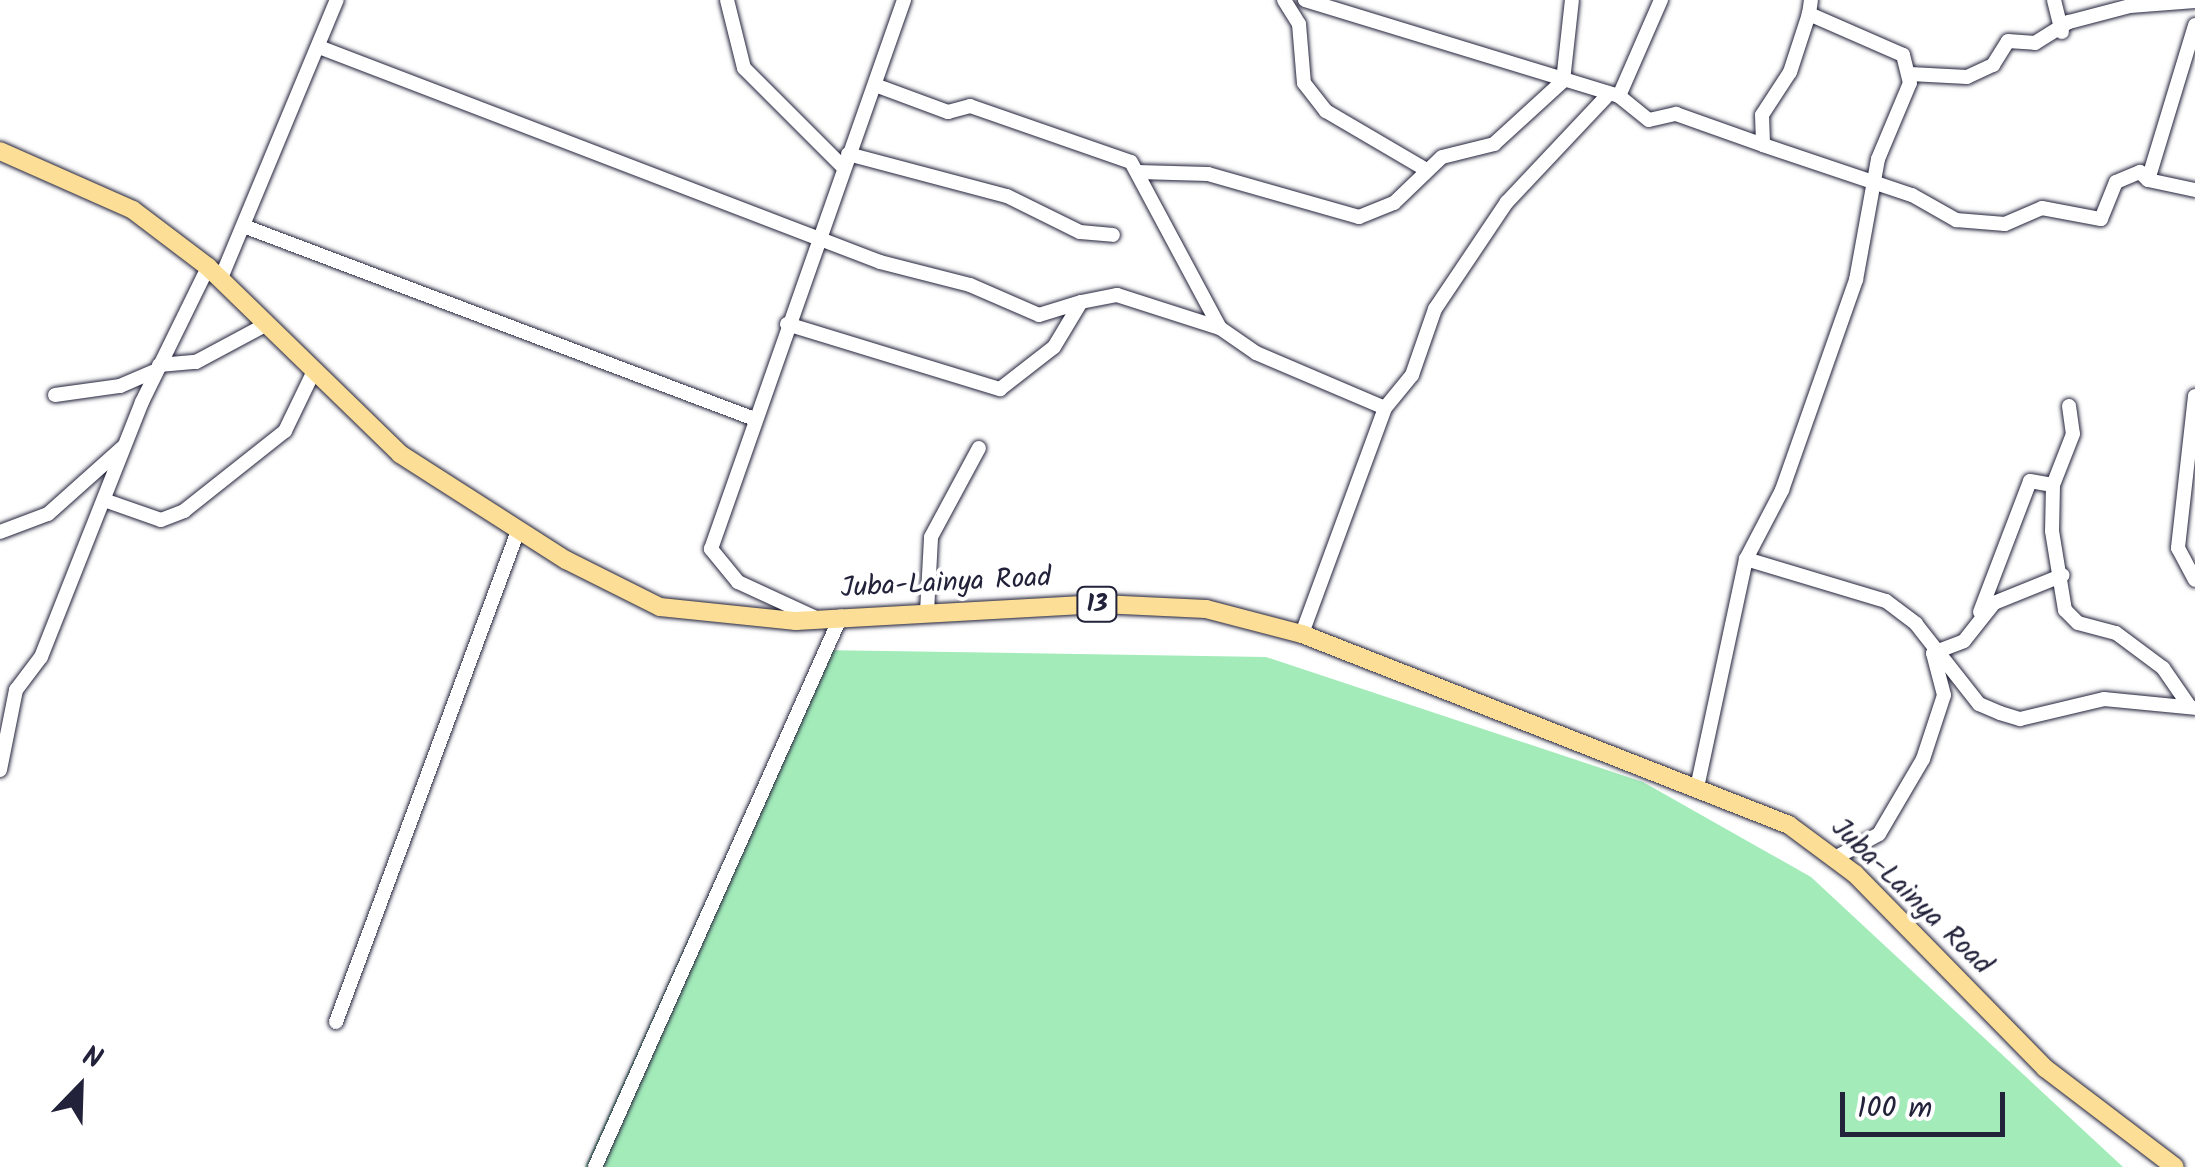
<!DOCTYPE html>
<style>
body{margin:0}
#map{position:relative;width:2195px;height:1167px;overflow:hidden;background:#fff;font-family:Kalam,sans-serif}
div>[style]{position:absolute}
.green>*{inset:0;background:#a3ecba}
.roads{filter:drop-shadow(0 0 2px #22223b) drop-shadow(0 0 2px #22223b)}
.minor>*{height:14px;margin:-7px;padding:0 7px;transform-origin:7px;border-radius:7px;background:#fff}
.major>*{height:18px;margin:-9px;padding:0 9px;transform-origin:9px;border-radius:9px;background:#fcde96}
span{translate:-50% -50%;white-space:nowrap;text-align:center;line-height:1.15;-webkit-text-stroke:8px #fff;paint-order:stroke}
.shield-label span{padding:2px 8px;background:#fff;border:2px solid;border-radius:8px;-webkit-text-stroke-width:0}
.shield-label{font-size:25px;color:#22223b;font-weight:700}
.street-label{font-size:28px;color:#22223b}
.north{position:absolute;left:30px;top:1037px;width:100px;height:100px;-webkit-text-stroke:8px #fff;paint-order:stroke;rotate:23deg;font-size:28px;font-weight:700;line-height:40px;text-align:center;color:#22223b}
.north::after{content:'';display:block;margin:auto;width:35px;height:45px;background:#22223b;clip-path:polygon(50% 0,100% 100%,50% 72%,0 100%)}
.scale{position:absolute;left:1840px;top:1092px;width:165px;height:45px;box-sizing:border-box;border:5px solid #22223b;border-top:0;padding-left:12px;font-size:30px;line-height:35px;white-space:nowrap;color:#22223b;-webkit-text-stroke:8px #fff;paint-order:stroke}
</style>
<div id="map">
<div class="green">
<div style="clip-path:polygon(819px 650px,1266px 657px,1643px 782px,1811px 877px,2123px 1167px,585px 1167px)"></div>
</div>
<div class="roads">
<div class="minor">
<div style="left:727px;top:0;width:70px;rotate:76deg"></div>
<div style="left:744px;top:68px;width:139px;rotate:45deg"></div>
<div style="left:1284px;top:0;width:28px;rotate:58deg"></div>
<div style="left:1299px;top:24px;width:59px;rotate:85.2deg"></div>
<div style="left:1304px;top:83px;width:36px;rotate:52deg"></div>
<div style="left:1326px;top:111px;width:115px;rotate:30.4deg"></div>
<div style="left:1305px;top:0;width:328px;rotate:17deg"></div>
<div style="left:1619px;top:96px;width:105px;rotate:-66.4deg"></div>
<div style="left:2054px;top:0;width:33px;rotate:76deg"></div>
<div style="left:1809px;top:14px;width:61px;rotate:108.1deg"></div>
<div style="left:1790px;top:72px;width:51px;rotate:123.1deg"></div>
<div style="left:1762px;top:115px;width:30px;rotate:88deg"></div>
<div style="left:1763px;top:145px;width:157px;rotate:18.6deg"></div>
<div style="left:1912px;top:195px;width:51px;rotate:29.6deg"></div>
<div style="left:1956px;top:220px;width:49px;rotate:4.7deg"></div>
<div style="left:2005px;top:224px;width:40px;rotate:-23.4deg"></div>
<div style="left:2042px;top:208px;width:60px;rotate:10.6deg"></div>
<div style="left:2101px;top:219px;width:40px;rotate:-68deg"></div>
<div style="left:2116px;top:182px;width:26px;rotate:-23deg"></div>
<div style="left:2140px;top:172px;width:11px;rotate:45deg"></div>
<div style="left:2148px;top:180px;width:162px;rotate:-73.1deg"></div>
<div style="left:319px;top:47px;width:601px;rotate:20.97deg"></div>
<div style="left:880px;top:262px;width:93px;rotate:14.3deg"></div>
<div style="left:970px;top:285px;width:75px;rotate:23.5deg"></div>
<div style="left:1039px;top:315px;width:44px;rotate:-17.2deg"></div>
<div style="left:1910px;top:74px;width:57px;rotate:3deg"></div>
<div style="left:1967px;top:77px;width:29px;rotate:-25deg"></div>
<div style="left:1993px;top:65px;width:28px;rotate:-58deg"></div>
<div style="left:2008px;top:41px;width:27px;rotate:4deg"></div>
<div style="left:2035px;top:43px;width:40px;rotate:-32deg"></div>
<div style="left:2069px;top:22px;width:63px;rotate:-14.7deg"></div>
<div style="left:2130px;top:6px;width:65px;rotate:-4.4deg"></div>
<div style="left:875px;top:85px;width:78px;rotate:20.3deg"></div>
<div style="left:948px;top:112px;width:23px;rotate:-15deg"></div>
<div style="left:970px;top:106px;width:170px;rotate:19.2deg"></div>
<div style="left:1131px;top:162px;width:188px;rotate:61.8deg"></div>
<div style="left:1220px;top:328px;width:44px;rotate:34.8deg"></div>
<div style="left:1256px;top:353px;width:140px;rotate:23.1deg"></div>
<div style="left:1385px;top:408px;width:241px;rotate:110.2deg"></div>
<div style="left:1619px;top:96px;width:38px;rotate:39deg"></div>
<div style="left:1649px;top:120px;width:28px;rotate:-13deg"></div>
<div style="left:1676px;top:114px;width:92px;rotate:19.6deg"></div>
<div style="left:848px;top:154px;width:164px;rotate:14.8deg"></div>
<div style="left:1007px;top:196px;width:81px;rotate:26.3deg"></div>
<div style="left:1080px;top:232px;width:33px;rotate:5deg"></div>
<div style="left:1138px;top:172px;width:70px;rotate:1.6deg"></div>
<div style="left:1208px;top:174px;width:157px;rotate:15.9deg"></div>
<div style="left:1359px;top:217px;width:38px;rotate:-22deg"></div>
<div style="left:1394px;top:203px;width:66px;rotate:-43.8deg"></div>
<div style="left:1442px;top:157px;width:54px;rotate:-14deg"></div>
<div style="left:1494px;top:144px;width:93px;rotate:-42.4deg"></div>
<div style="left:1563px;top:81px;width:81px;rotate:-83.7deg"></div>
<div style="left:2148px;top:180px;width:48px;rotate:12deg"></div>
<div style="left:246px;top:227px;width:541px;rotate:20.68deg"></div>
<div style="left:221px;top:278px;width:301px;rotate:-67.4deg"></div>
<div style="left:787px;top:324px;width:223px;rotate:17deg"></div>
<div style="left:1000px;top:389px;width:68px;rotate:-37.9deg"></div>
<div style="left:1054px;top:347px;width:52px;rotate:-59deg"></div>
<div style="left:1081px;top:302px;width:37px;rotate:-11deg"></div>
<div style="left:1117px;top:295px;width:108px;rotate:17.8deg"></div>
<div style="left:159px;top:365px;width:37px;rotate:-5deg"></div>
<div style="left:196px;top:362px;width:81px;rotate:-28.2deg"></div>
<div style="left:55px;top:395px;width:66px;rotate:-7.9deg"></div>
<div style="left:120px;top:386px;width:40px;rotate:-23.4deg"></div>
<div style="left:2195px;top:396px;width:153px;rotate:96.4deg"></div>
<div style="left:2178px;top:548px;width:36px;rotate:62deg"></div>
<div style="left:2069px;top:406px;width:28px;rotate:82deg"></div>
<div style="left:2073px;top:434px;width:55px;rotate:111.4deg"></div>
<div style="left:2053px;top:485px;width:46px;rotate:91.2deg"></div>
<div style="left:2052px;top:531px;width:80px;rotate:80.7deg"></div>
<div style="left:2065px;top:610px;width:18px;rotate:45deg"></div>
<div style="left:2078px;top:623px;width:39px;rotate:15deg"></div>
<div style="left:2116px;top:633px;width:59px;rotate:36.7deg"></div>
<div style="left:2163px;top:668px;width:47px;rotate:55.3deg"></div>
<div style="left:1385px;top:408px;width:43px;rotate:-50.7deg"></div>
<div style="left:1412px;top:375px;width:70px;rotate:-70.8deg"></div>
<div style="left:1435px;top:309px;width:129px;rotate:-56.1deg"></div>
<div style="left:1507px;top:202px;width:144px;rotate:-46.7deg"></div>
<div style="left:104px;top:500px;width:60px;rotate:19.3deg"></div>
<div style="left:161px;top:520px;width:25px;rotate:-21deg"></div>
<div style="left:184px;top:511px;width:129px;rotate:-38.4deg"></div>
<div style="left:285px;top:431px;width:64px;rotate:-64.2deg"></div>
<div style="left:0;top:532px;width:51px;rotate:-20.6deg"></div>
<div style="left:48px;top:514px;width:101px;rotate:-41.8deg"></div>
<div style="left:1746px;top:559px;width:146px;rotate:16.7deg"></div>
<div style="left:1886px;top:601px;width:38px;rotate:37deg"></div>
<div style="left:1916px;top:624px;width:102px;rotate:51.8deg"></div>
<div style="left:1979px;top:704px;width:23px;rotate:23deg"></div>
<div style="left:2000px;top:713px;width:21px;rotate:17deg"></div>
<div style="left:2020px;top:719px;width:86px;rotate:-13.4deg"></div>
<div style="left:2104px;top:699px;width:91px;rotate:5.6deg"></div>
<div style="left:927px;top:612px;width:75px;rotate:-86.9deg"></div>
<div style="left:931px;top:537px;width:101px;rotate:-61.7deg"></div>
<div style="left:1980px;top:612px;width:140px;rotate:-69.1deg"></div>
<div style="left:2030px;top:481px;width:23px;rotate:10deg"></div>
<div style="left:814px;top:617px;width:84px;rotate:-155.3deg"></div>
<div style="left:738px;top:582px;width:43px;rotate:-129.3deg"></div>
<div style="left:711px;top:549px;width:582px;rotate:-70.63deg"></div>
<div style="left:0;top:770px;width:82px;rotate:-78.7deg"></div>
<div style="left:16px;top:690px;width:41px;rotate:-52.9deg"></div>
<div style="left:41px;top:657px;width:274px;rotate:-68.4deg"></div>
<div style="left:142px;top:402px;width:150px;rotate:-63.9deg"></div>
<div style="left:1698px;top:783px;width:229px;rotate:-77.9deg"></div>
<div style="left:1746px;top:559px;width:78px;rotate:-62.4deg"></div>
<div style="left:1782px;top:490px;width:223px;rotate:-70.6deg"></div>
<div style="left:1856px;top:280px;width:123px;rotate:-79.7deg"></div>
<div style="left:1878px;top:159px;width:82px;rotate:-67.2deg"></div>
<div style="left:1910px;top:83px;width:29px;rotate:-104deg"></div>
<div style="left:1903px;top:55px;width:103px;rotate:-156.4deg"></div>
<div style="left:1809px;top:14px;width:14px;rotate:-82deg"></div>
<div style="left:1835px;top:858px;width:50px;rotate:-28.6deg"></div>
<div style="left:1879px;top:834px;width:87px;rotate:-59.6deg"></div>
<div style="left:1923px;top:759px;width:67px;rotate:-71.8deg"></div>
<div style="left:1944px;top:695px;width:43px;rotate:-104.7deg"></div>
<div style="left:1933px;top:653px;width:33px;rotate:-21deg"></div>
<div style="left:1964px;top:641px;width:48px;rotate:-51.7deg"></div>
<div style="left:1994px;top:603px;width:74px;rotate:-22.1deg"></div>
<div style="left:336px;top:1022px;width:524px;rotate:-69.66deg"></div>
<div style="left:595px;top:1167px;width:603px;rotate:-65.94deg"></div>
</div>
<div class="major">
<div style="left:0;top:151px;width:145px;rotate:23.9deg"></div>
<div style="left:133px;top:210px;width:94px;rotate:37.2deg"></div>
<div style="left:208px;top:267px;width:268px;rotate:44.2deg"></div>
<div style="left:400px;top:454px;width:197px;rotate:32.6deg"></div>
<div style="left:566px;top:560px;width:105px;rotate:26.6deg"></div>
<div style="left:660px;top:607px;width:137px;rotate:5.9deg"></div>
<div style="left:796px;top:621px;width:305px;rotate:-3.2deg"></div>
<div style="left:1101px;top:604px;width:105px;rotate:2.7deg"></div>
<div style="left:1206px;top:609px;width:99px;rotate:14.6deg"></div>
<div style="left:1302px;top:634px;width:523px;rotate:21.41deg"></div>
<div style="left:1789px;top:825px;width:82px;rotate:36.6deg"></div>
<div style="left:1855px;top:874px;width:272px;rotate:45.6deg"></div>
<div style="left:2045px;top:1068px;width:163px;rotate:37.3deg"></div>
</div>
</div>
<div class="shield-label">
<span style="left:1097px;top:604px">13</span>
</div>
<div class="street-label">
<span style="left:946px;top:584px;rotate:-3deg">Juba-Lainya Road</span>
<span style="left:1911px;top:897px;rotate:44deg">Juba-Lainya Road</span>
</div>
<div class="north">N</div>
<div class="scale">100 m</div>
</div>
